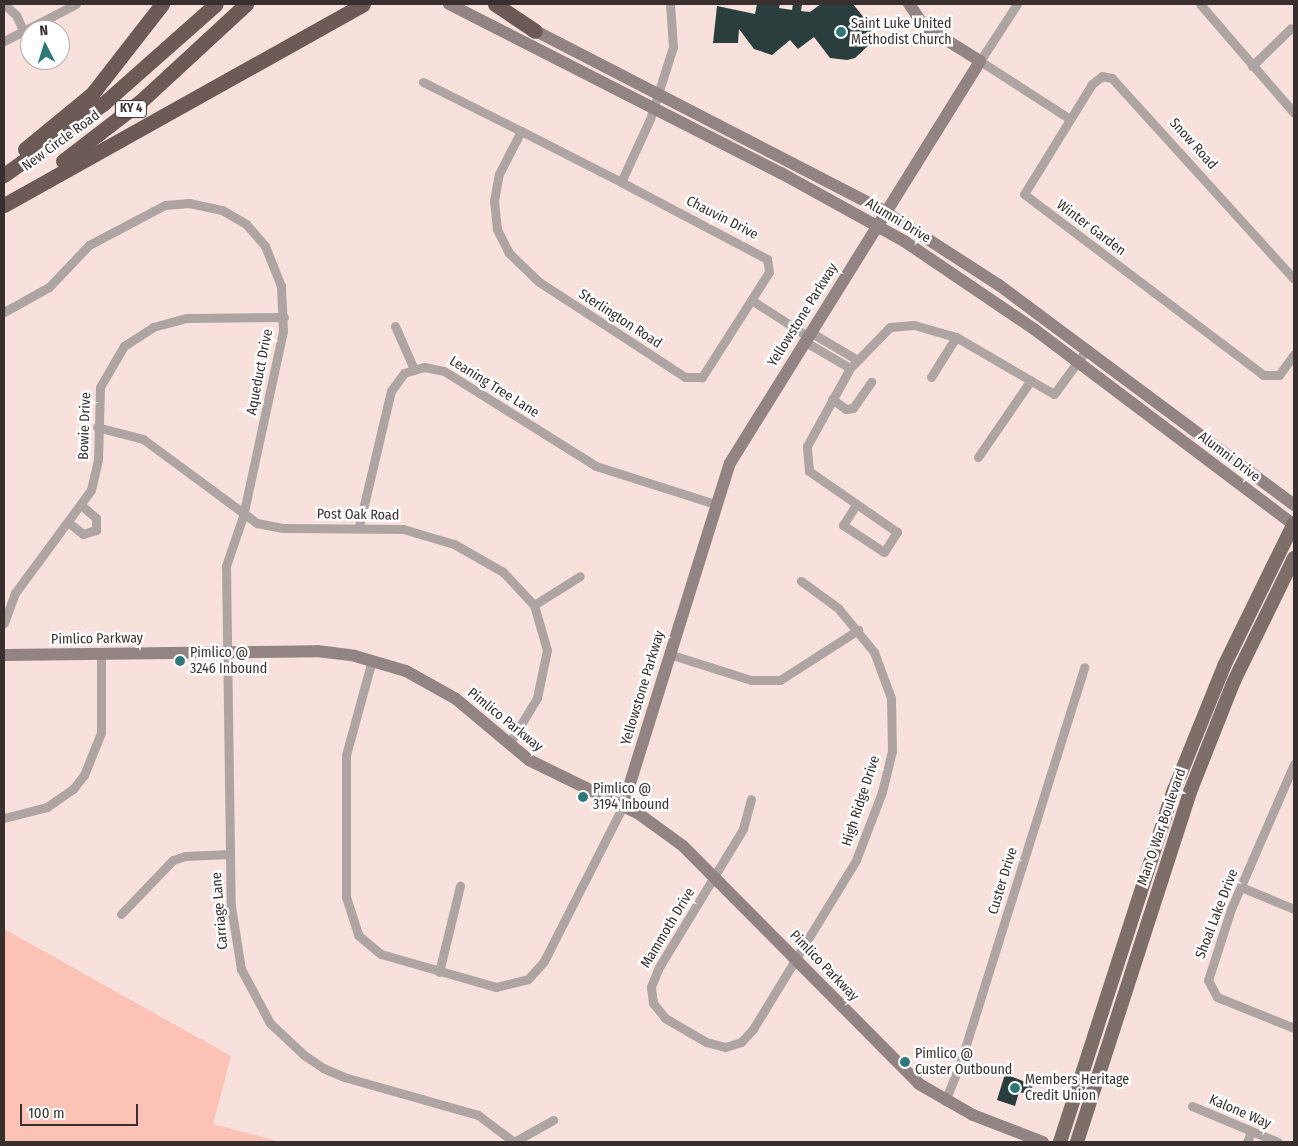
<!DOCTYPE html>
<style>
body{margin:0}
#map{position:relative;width:1298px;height:1146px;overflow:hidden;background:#f8e1dc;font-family:"Fira Sans Condensed",sans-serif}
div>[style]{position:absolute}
.green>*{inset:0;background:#fcc2b6}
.building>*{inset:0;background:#2a3e3e}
.street>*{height:9px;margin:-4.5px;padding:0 4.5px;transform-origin:4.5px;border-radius:4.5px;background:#aea5a3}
.secondary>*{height:12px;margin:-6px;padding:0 6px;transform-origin:6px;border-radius:6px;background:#928482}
.primary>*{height:14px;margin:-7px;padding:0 7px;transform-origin:7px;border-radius:7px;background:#7e6e6a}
.highway>*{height:15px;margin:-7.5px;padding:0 7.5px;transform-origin:7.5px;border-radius:7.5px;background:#6d5a56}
.dots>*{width:14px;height:14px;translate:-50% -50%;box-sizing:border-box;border:2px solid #fff;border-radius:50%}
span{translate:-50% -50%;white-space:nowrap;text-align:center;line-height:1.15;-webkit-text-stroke:5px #fff;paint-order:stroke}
.shield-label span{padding:1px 4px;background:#fff;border:1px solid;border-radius:4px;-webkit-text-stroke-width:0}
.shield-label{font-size:12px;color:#382f2e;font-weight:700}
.poi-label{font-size:14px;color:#382f2e}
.left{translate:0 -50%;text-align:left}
.street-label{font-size:14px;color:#382f2e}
.frame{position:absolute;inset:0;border:5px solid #382f2e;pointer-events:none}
.north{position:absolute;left:20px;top:20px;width:50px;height:50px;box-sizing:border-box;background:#fff;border:1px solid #afacab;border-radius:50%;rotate:355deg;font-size:14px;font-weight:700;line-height:20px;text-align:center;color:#382f2e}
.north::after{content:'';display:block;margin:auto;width:18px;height:22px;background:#2f7878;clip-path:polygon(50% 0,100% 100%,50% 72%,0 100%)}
.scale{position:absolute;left:20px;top:1104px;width:118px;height:22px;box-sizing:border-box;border:2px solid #382f2e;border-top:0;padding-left:6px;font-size:15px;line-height:18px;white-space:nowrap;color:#382f2e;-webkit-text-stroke:4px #fff;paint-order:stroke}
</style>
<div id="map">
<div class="green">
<div style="clip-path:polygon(4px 929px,231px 1056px,213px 1124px,281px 1142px,4px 1142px)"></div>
</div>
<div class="building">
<div style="clip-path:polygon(757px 4px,780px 4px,779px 8px,792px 10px,793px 4px,802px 4px,801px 11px,810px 12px,821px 4px,853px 4px,872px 28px,870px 44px,855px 58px,847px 60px,830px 58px,814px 37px,798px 49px,790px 40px,772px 55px,754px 49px,739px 29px,738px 43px,713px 43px,717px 6px,755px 14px)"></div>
<div style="clip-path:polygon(1005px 1074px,1033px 1085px,1030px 1095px,1019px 1092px,1015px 1106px,997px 1100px)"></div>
</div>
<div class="street">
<div style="left:4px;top:4px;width:16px;rotate:43deg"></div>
<div style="left:16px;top:15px;width:19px;rotate:65deg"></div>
<div style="left:1017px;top:4px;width:68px;rotate:123deg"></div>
<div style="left:980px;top:61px;width:107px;rotate:32.8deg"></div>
<div style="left:1200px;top:4px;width:144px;rotate:49.2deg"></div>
<div style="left:4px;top:41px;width:81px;rotate:-27.2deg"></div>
<div style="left:1252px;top:66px;width:54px;rotate:-44.3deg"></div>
<div style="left:423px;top:82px;width:110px;rotate:26.6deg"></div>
<div style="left:521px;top:131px;width:112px;rotate:27deg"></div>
<div style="left:621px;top:182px;width:165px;rotate:27.8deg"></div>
<div style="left:767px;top:259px;width:13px;rotate:81deg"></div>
<div style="left:769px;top:272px;width:125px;rotate:122.5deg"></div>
<div style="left:702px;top:377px;width:17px;rotate:180deg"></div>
<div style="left:685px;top:377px;width:174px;rotate:-146.9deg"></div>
<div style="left:539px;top:282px;width:42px;rotate:-136deg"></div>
<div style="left:509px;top:253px;width:27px;rotate:-117deg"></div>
<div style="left:497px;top:229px;width:28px;rotate:-96deg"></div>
<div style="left:494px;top:201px;width:27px;rotate:-80deg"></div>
<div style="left:499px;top:174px;width:48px;rotate:-62.9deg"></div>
<div style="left:621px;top:182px;width:69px;rotate:-65.3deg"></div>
<div style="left:650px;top:119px;width:76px;rotate:-72.3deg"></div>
<div style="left:673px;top:47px;width:43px;rotate:-94deg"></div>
<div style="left:1294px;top:279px;width:271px;rotate:-132.2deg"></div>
<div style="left:1112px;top:78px;width:10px;rotate:-169deg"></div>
<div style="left:1102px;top:76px;width:13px;rotate:141deg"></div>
<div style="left:1092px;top:84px;width:129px;rotate:121.7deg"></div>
<div style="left:1024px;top:194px;width:300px;rotate:37.1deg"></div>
<div style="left:1263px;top:375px;width:16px"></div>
<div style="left:1279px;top:375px;width:26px;rotate:-54deg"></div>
<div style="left:753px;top:301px;width:64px;rotate:32.9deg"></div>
<div style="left:4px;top:312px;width:51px;rotate:-29.1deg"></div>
<div style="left:49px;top:287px;width:58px;rotate:-46.4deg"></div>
<div style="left:89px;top:245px;width:86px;rotate:-27.8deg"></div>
<div style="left:165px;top:205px;width:24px;rotate:-5deg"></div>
<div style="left:189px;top:203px;width:34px;rotate:12deg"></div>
<div style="left:222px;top:210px;width:28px;rotate:30deg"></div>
<div style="left:246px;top:224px;width:29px;rotate:49deg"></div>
<div style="left:265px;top:246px;width:43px;rotate:68.2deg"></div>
<div style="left:281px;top:286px;width:45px;rotate:87.5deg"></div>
<div style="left:283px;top:331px;width:189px;rotate:102.2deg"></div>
<div style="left:243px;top:516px;width:53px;rotate:108.8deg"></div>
<div style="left:226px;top:566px;width:340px;rotate:89.2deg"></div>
<div style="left:231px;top:906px;width:64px;rotate:81deg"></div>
<div style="left:241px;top:969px;width:61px;rotate:61.8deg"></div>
<div style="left:270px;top:1023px;width:47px;rotate:43.3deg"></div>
<div style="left:304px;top:1055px;width:23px;rotate:34deg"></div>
<div style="left:323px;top:1068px;width:23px;rotate:23deg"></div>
<div style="left:344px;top:1077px;width:139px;rotate:15.8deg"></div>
<div style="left:478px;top:1115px;width:45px;rotate:36.9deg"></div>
<div style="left:395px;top:326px;width:47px;rotate:66.2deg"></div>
<div style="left:810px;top:332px;width:53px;rotate:30.4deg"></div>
<div style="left:804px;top:341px;width:53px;rotate:30.4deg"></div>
<div style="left:931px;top:377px;width:47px;rotate:-58deg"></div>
<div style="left:832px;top:399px;width:17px;rotate:36deg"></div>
<div style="left:846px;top:409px;width:7px;rotate:-8deg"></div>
<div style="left:853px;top:408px;width:32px;rotate:-55deg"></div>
<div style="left:97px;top:427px;width:48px;rotate:14.6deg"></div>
<div style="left:143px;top:439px;width:142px;rotate:36.4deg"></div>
<div style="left:257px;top:523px;width:26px;rotate:11deg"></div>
<div style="left:283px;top:528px;width:120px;rotate:0.5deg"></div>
<div style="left:403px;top:529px;width:53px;rotate:16.4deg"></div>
<div style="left:454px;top:544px;width:56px;rotate:29.7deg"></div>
<div style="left:503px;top:572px;width:45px;rotate:46.8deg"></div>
<div style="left:534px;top:605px;width:47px;rotate:73.9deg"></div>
<div style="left:547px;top:650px;width:49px;rotate:101.8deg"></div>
<div style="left:537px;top:698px;width:54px;rotate:121.3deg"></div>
<div style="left:978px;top:457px;width:93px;rotate:-55.5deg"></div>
<div style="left:856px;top:505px;width:24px;rotate:123deg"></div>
<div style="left:843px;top:525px;width:49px;rotate:33.4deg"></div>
<div style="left:884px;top:552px;width:24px;rotate:-57deg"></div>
<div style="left:897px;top:532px;width:107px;rotate:-145.3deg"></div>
<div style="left:809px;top:471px;width:25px;rotate:-95deg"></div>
<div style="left:807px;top:446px;width:89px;rotate:-61.1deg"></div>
<div style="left:850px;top:368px;width:57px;rotate:-45.7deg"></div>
<div style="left:890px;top:327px;width:24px;rotate:-5deg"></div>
<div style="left:914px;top:325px;width:44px;rotate:15.9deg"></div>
<div style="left:956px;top:337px;width:113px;rotate:30.2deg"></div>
<div style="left:1054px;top:394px;width:56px;rotate:-53.7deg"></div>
<div style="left:69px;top:523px;width:18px;rotate:38deg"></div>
<div style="left:83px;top:534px;width:14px;rotate:-17deg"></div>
<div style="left:96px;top:530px;width:12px;rotate:-90deg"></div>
<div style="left:96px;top:518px;width:18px;rotate:-139deg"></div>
<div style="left:359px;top:526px;width:139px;rotate:-76.7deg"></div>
<div style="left:391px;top:391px;width:22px;rotate:-54deg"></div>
<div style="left:404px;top:373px;width:21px;rotate:-17deg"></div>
<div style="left:424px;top:367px;width:20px;rotate:11deg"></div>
<div style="left:444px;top:371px;width:179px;rotate:32deg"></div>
<div style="left:596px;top:466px;width:125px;rotate:17.7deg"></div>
<div style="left:534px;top:605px;width:54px;rotate:-32.2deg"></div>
<div style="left:4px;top:623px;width:32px;rotate:-70deg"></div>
<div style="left:15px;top:593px;width:128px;rotate:-53.6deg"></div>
<div style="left:91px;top:490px;width:31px;rotate:-77deg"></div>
<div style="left:98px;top:460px;width:73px;rotate:-88.4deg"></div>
<div style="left:100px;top:387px;width:48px;rotate:-59.7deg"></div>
<div style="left:124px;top:346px;width:35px;rotate:-33deg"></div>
<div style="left:153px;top:327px;width:34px;rotate:-15deg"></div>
<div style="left:186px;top:318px;width:98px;rotate:-0.6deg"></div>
<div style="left:669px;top:654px;width:86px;rotate:17.6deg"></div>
<div style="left:751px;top:680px;width:29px"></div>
<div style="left:780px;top:680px;width:93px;rotate:-32.7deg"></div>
<div style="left:372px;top:660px;width:98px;rotate:105.3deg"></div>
<div style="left:346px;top:755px;width:142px;rotate:90deg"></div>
<div style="left:346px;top:897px;width:40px;rotate:72deg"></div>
<div style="left:358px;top:935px;width:30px;rotate:40deg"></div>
<div style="left:381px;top:954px;width:120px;rotate:16deg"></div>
<div style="left:496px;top:987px;width:33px;rotate:-14deg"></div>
<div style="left:528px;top:979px;width:24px;rotate:-48deg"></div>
<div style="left:544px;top:961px;width:174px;rotate:-63deg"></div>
<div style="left:1294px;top:764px;width:158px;rotate:113.5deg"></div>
<div style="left:1231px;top:909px;width:75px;rotate:107.9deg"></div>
<div style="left:1208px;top:980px;width:19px;rotate:62deg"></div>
<div style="left:1217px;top:997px;width:83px;rotate:21.9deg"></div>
<div style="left:751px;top:799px;width:31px;rotate:105deg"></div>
<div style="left:743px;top:829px;width:162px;rotate:121.3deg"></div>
<div style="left:659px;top:967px;width:22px;rotate:112deg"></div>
<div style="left:651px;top:987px;width:16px;rotate:83deg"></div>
<div style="left:653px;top:1003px;width:19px;rotate:51deg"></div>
<div style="left:665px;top:1018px;width:48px;rotate:30.3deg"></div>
<div style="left:706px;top:1042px;width:20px;rotate:15deg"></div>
<div style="left:725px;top:1047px;width:17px;rotate:-17deg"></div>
<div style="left:741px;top:1042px;width:18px;rotate:-47deg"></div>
<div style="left:753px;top:1029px;width:198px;rotate:-58.6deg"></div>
<div style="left:856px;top:860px;width:73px;rotate:-69.1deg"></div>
<div style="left:882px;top:792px;width:42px;rotate:-76.3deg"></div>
<div style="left:892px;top:751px;width:53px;rotate:-91.1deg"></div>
<div style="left:891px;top:698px;width:49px;rotate:-110.3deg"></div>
<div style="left:874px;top:652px;width:57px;rotate:-129.3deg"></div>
<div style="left:838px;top:608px;width:46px;rotate:-143.9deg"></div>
<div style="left:4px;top:818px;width:44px;rotate:-14.3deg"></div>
<div style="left:47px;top:807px;width:32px;rotate:-35deg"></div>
<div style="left:73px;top:789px;width:18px;rotate:-52deg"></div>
<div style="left:84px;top:775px;width:45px;rotate:-68deg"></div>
<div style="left:101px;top:733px;width:79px;rotate:-90deg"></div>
<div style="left:1241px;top:887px;width:57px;rotate:22.5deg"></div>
<div style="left:121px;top:914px;width:75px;rotate:-46.1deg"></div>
<div style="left:173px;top:860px;width:13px;rotate:-18deg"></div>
<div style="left:185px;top:856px;width:45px;rotate:-2.5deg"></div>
<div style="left:439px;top:972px;width:89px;rotate:-76.3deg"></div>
<div style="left:945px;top:1101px;width:37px;rotate:-68deg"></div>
<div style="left:959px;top:1067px;width:419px;rotate:-72.6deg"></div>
<div style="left:1192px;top:1106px;width:93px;rotate:22.7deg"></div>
<div style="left:514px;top:1142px;width:45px;rotate:-29.4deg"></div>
<div style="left:1247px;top:1142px;width:11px;rotate:-68deg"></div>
</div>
<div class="secondary">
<div style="left:449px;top:4px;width:373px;rotate:27deg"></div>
<div style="left:781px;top:173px;width:141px;rotate:28.9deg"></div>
<div style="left:904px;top:241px;width:157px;rotate:34.1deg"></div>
<div style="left:1034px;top:329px;width:326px;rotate:37deg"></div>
<div style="left:526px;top:26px;width:403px;rotate:27.3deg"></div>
<div style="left:884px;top:211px;width:137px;rotate:32.8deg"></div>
<div style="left:999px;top:285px;width:368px;rotate:36.7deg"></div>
<div style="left:4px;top:655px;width:313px;rotate:-0.7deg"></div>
<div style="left:317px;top:651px;width:38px;rotate:7deg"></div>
<div style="left:355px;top:656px;width:53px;rotate:16.4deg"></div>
<div style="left:406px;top:671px;width:57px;rotate:29.2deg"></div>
<div style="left:456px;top:699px;width:95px;rotate:39.9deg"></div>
<div style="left:529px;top:760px;width:123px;rotate:26.1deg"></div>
<div style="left:639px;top:814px;width:54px;rotate:36deg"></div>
<div style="left:683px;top:846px;width:335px;rotate:45.2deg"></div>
<div style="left:919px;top:1084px;width:62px;rotate:29.9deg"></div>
<div style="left:973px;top:1115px;width:75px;rotate:21.1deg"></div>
<div style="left:623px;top:806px;width:359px;rotate:-72.7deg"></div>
<div style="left:730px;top:463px;width:473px;rotate:-58.1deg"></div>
<div style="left:980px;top:61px;width:66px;rotate:-148deg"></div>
<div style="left:924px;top:26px;width:27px;rotate:-124deg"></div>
</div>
<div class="primary">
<div style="left:1060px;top:1142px;width:370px;rotate:-72.1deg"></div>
<div style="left:1174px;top:790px;width:134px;rotate:-68deg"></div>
<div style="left:1224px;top:666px;width:159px;rotate:-63.9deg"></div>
<div style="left:1077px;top:1142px;width:368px;rotate:-72.1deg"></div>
<div style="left:1190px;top:792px;width:119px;rotate:-68.4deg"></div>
<div style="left:1234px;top:681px;width:137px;rotate:-64deg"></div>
</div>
<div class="highway">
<div style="left:495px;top:4px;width:48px;rotate:34deg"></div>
<div style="left:25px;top:149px;width:87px;rotate:-39.4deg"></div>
<div style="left:92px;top:94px;width:114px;rotate:-52.1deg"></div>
<div style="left:63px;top:161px;width:98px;rotate:-37.6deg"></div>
<div style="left:141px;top:101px;width:143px;rotate:-42.7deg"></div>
<div style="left:4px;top:175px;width:123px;rotate:-35.8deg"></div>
<div style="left:104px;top:103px;width:149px;rotate:-41.5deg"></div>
<div style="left:4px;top:205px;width:411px;rotate:-29.2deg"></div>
</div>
<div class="dots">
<div style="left:841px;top:32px;background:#2f7878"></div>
<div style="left:180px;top:661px;background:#2f7878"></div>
<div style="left:583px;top:797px;background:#2f7878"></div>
<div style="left:905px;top:1062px;background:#2f7878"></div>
<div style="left:1015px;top:1088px;background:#2f7878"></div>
</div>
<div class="shield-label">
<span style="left:131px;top:109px">KY 4</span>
</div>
<div class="poi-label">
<span class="left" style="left:851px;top:32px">Saint Luke United<br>Methodist Church</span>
<span class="left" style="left:190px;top:661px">Pimlico @<br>3246 Inbound</span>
<span class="left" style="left:593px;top:797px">Pimlico @<br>3194 Inbound</span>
<span class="left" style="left:915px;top:1062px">Pimlico @<br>Custer Outbound</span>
<span class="left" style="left:1025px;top:1088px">Members Heritage<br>Credit Union</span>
</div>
<div class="street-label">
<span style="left:61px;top:141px;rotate:-36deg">New Circle Road</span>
<span style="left:1193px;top:144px;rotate:48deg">Snow Road</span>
<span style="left:722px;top:218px;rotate:27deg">Chauvin Drive</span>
<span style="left:898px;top:221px;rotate:31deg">Alumni Drive</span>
<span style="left:1091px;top:228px;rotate:37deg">Winter Garden</span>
<span style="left:803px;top:315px;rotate:-58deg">Yellowstone Parkway</span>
<span style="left:620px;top:319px;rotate:33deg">Sterlington Road</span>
<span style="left:260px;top:372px;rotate:-79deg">Aqueduct Drive</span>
<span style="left:494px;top:387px;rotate:32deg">Leaning Tree Lane</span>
<span style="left:85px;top:426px;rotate:-88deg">Bowie Drive</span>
<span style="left:1229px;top:457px;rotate:37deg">Alumni Drive</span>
<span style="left:358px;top:515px;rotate:1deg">Post Oak Road</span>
<span style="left:97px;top:639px;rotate:-1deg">Pimlico Parkway</span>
<span style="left:643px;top:688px;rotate:-73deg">Yellowstone Parkway</span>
<span style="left:505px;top:720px;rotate:39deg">Pimlico Parkway</span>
<span style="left:861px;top:801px;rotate:-72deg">High Ridge Drive</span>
<span style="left:1162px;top:827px;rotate:-71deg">Man O War Boulevard</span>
<span style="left:1003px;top:881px;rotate:-73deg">Custer Drive</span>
<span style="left:220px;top:911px;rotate:-95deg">Carriage Lane</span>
<span style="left:1217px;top:914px;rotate:-69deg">Shoal Lake Drive</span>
<span style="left:668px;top:928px;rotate:-59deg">Mammoth Drive</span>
<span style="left:824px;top:966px;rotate:46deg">Pimlico Parkway</span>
<span style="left:1240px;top:1112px;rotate:23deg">Kalone Way</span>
</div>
<div class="frame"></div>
<div class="north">N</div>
<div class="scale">100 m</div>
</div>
